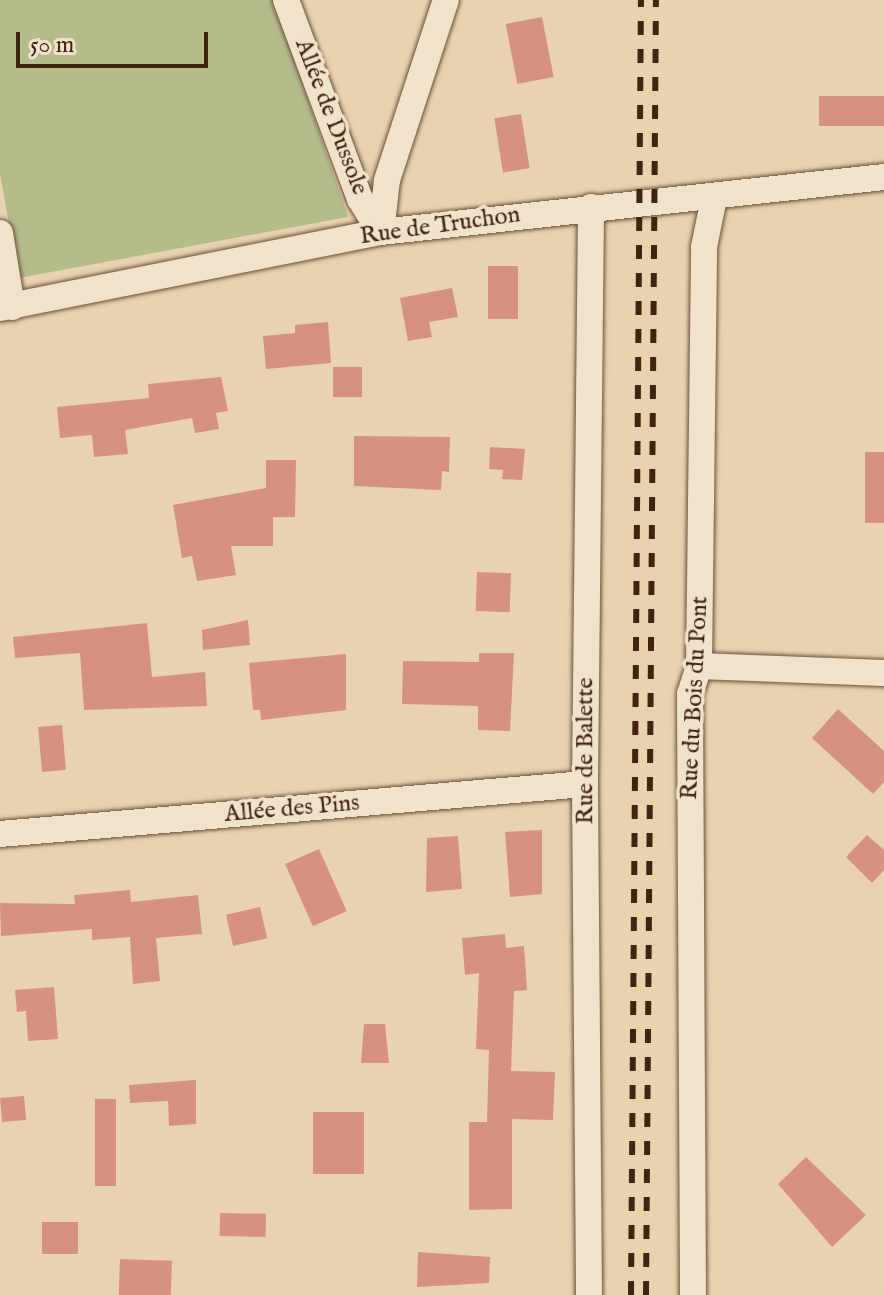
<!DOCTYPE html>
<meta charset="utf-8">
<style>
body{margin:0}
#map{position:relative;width:884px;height:1295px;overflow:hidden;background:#e9d3af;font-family:"IM FELL English",serif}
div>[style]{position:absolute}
.green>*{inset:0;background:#b5bc8c}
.building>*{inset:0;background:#d7917f;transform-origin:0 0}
.roads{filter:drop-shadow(0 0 2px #6b4f38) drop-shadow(0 0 2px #6b4f38)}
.street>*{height:26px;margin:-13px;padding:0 13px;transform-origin:13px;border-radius:13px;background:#f1e2cb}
.rail>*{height:6px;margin-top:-3px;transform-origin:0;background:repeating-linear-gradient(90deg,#412311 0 14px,transparent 0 28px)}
span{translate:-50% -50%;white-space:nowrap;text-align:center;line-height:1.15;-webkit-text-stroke:7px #f1e2cb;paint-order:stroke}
.street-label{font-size:24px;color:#412311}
.scale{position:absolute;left:16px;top:32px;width:192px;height:36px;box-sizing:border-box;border:4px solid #412311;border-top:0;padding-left:10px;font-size:24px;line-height:28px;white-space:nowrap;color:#412311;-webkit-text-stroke:6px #f1e2cb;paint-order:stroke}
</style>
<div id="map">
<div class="green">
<div style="clip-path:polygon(0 0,274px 0,348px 217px,19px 278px,0 174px)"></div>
</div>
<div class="building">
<div style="left:542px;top:17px;width:61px;height:37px;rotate:79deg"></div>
<div style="left:884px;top:96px;width:30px;height:65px;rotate:90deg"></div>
<div style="left:521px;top:114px;width:55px;height:27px;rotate:81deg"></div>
<div style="left:518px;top:266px;width:53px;height:30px;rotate:90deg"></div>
<div style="clip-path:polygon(452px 288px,458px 317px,429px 322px,432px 337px,408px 341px,400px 298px)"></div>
<div style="clip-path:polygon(328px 322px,331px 363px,266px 369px,263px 336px,295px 333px,295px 325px)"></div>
<div style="left:333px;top:367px;width:29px;height:30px"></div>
<div style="clip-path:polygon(221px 377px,228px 411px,216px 413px,219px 429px,195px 433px,192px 418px,125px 430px,128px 454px,94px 457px,92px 435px,60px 438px,57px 407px,149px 398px,148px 384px)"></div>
<div style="clip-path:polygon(354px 436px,450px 437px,449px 472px,442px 471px,441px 490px,354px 486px)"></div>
<div style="clip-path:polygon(490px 447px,525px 449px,522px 480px,502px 479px,503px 470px,489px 469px)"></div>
<div style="left:865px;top:452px;width:19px;height:71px"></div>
<div style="clip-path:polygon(266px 460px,296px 460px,295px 517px,273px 517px,273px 546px,231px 546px,236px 575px,197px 581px,192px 556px,182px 558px,173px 505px,266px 488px)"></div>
<div style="left:477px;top:572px;width:34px;height:39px;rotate:2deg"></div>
<div style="clip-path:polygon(248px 620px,250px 645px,203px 650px,202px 630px)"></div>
<div style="clip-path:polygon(147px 623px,152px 677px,205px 672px,207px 706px,84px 710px,80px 653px,15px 658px,13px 637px)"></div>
<div style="clip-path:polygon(479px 653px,514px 653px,510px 731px,478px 730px,478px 706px,402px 704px,403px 661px,479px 662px)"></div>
<div style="clip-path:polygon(346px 654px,346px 710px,261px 720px,260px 710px,253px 710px,249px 663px)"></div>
<div style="clip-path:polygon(838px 709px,884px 751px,884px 782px,873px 794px,812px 738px)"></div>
<div style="left:62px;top:725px;width:45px;height:24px;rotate:85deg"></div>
<div style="clip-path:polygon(542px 830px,542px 894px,510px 897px,505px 832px)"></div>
<div style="clip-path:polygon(867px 835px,884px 850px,884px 870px,872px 883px,846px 857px)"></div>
<div style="clip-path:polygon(458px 836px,462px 889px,426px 892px,427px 838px)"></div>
<div style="left:319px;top:849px;width:68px;height:37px;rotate:66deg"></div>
<div style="clip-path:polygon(130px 890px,131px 902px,198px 895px,202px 934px,156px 938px,160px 981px,133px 984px,130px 937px,92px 940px,92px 929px,1px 936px,0 903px,75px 904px,74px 895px)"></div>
<div style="left:260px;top:907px;width:32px;height:35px;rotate:77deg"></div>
<div style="clip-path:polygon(505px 934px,506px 948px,524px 946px,527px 990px,514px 991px,511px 1071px,555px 1072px,553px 1120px,512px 1119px,512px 1209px,469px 1210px,469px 1122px,487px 1122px,489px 1050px,476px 1049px,479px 973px,465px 975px,462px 938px)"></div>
<div style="clip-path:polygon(54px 987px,58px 1039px,28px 1041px,26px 1011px,17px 1012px,15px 990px)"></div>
<div style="clip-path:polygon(364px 1024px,385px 1024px,389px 1063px,361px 1063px)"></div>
<div style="clip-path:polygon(196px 1080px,196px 1124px,169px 1126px,168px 1101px,130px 1103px,129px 1085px)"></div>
<div style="left:24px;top:1096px;width:24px;height:24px;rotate:85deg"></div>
<div style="left:95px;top:1099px;width:21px;height:87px"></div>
<div style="left:313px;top:1112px;width:51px;height:62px"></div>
<div style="clip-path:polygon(806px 1157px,866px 1215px,832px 1247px,778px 1184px)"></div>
<div style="left:220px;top:1213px;width:46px;height:23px;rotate:1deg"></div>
<div style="left:78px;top:1222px;width:32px;height:36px;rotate:90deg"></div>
<div style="clip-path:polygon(418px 1252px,490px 1257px,489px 1283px,417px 1287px)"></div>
<div style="left:120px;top:1259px;width:52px;height:36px;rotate:2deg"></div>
</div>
<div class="roads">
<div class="street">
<div style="left:286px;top:0;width:212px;rotate:69.6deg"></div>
<div style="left:360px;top:199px;width:39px;rotate:58deg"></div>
<div style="left:381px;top:232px;width:52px;rotate:-83.4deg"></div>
<div style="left:387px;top:180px;width:189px;rotate:-71.9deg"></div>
<div style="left:0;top:233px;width:75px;rotate:80.8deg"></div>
<div style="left:0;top:308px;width:389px;rotate:-11.3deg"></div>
<div style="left:381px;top:232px;width:506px;rotate:-6.24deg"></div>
<div style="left:699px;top:666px;width:185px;rotate:2.2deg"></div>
<div style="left:0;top:834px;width:587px;rotate:-4.89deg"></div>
<div style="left:589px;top:1295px;width:511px;rotate:-90.45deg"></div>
<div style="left:585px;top:784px;width:577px;rotate:-89.4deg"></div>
<div style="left:693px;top:1295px;width:601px;rotate:-90.29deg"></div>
<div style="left:690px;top:694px;width:29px;rotate:-72deg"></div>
<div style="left:699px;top:666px;width:419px;rotate:-89.3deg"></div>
<div style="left:704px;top:247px;width:50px;rotate:-78.5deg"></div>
</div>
</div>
<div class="rail">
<div style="left:631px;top:1295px;width:1295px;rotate:-89.56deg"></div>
<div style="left:646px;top:1295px;width:1295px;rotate:-89.56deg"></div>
</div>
<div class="street-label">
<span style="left:331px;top:117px;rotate:69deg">Allée de Dussole</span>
<span style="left:440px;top:226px;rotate:-8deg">Rue de Truchon</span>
<span style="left:695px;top:698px;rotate:-87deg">Rue du Bois du Pont</span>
<span style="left:586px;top:751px;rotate:-90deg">Rue de Balette</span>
<span style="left:292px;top:809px;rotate:-5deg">Allée des Pins</span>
</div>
<div class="scale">50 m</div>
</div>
